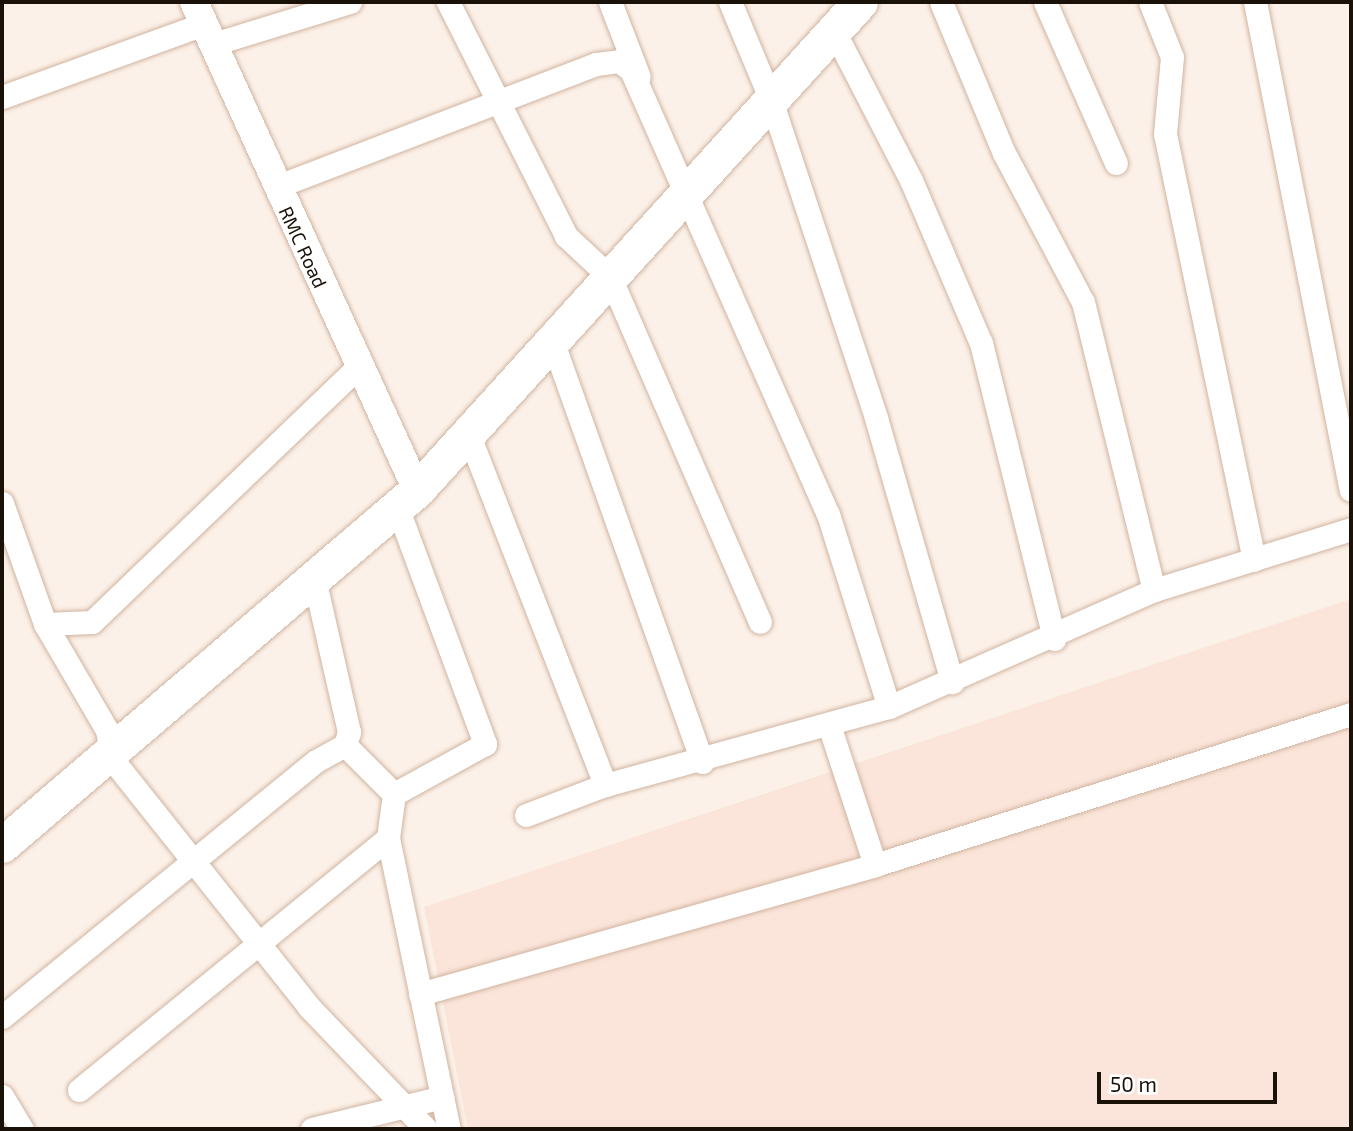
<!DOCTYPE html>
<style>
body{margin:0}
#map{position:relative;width:1353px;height:1131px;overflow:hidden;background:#fcf1e8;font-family:"Exo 2",sans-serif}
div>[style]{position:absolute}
.industrial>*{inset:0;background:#fbe4d9}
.roads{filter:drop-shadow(0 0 2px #d0b4a0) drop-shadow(0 0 2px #d0b4a0)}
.minor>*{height:23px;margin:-11.5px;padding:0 11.5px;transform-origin:11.5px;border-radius:11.5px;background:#fff}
.tertiary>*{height:28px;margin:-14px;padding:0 14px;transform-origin:14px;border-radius:14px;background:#fff}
.primary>*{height:35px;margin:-17.5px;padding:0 17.5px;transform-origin:17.5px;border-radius:17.5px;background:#fff}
span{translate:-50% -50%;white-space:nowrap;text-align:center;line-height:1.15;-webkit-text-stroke:6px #fff;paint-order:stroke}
.street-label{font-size:19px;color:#1a1109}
.frame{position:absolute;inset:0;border:4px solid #1a1109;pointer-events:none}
.scale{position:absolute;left:1097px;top:1072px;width:180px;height:32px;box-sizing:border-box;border:4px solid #1a1109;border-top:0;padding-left:9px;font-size:21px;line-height:24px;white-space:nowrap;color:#1a1109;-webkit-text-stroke:5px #fff;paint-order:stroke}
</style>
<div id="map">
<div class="industrial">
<div style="clip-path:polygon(1351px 599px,1351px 1129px,468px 1129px,424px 907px)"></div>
</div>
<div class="roads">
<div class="minor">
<div style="left:448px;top:2px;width:262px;rotate:63.2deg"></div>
<div style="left:566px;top:236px;width:60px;rotate:43deg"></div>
<div style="left:610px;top:277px;width:376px;rotate:66.5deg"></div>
<div style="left:610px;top:2px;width:80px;rotate:68.9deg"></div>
<div style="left:730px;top:2px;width:106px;rotate:67.3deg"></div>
<div style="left:771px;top:100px;width:335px;rotate:71.7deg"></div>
<div style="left:876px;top:418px;width:275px;rotate:73.9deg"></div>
<div style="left:941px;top:2px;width:164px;rotate:67.4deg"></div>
<div style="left:1004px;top:153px;width:169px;rotate:62.1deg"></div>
<div style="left:1083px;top:302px;width:297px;rotate:76.2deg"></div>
<div style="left:1045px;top:2px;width:176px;rotate:66.2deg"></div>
<div style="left:1150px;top:2px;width:59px;rotate:68.2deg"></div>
<div style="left:1172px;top:57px;width:77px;rotate:95.2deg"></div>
<div style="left:1165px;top:134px;width:435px;rotate:78.2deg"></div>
<div style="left:1255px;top:2px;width:497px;rotate:78.9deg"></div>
<div style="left:834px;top:31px;width:168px;rotate:62.7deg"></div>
<div style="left:911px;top:180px;width:177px;rotate:66.8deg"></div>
<div style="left:981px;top:343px;width:305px;rotate:76.1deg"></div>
<div style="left:223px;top:41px;width:133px;rotate:-17.1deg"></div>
<div style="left:2px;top:97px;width:215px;rotate:-19.9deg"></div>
<div style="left:286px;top:183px;width:332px;rotate:-21deg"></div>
<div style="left:596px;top:64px;width:23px;rotate:-7deg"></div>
<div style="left:619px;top:61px;width:15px;rotate:37deg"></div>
<div style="left:631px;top:70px;width:486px;rotate:66.1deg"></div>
<div style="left:828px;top:514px;width:202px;rotate:72.5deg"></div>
<div style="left:552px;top:340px;width:448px;rotate:70.4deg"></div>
<div style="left:468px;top:433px;width:378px;rotate:68.7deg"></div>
<div style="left:2px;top:503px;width:128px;rotate:70.4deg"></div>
<div style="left:45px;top:624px;width:47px;rotate:-2.4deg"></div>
<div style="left:92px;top:622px;width:370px;rotate:-43.8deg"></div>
<div style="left:397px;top:507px;width:253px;rotate:69.6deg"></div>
<div style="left:485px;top:744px;width:104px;rotate:151.2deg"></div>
<div style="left:394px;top:794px;width:44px;rotate:97.8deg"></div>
<div style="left:388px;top:838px;width:297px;rotate:78.2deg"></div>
<div style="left:45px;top:624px;width:123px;rotate:59.7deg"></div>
<div style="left:107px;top:730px;width:29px;rotate:80deg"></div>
<div style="left:112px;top:759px;width:317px;rotate:51.5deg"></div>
<div style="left:309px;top:1007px;width:169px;rotate:46.2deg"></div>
<div style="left:829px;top:725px;width:147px;rotate:71.8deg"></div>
<div style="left:345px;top:745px;width:69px;rotate:45deg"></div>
<div style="left:526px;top:815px;width:85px;rotate:-20.8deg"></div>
<div style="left:605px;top:785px;width:295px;rotate:-15.4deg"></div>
<div style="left:889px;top:707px;width:290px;rotate:-23.8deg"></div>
<div style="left:1154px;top:590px;width:206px;rotate:-17.2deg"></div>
<div style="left:420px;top:994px;width:473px;rotate:-15.8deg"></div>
<div style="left:875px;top:865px;width:499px;rotate:-17.6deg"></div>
<div style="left:2px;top:1017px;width:405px;rotate:-39.2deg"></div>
<div style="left:316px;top:761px;width:33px;rotate:-29deg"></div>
<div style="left:345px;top:745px;width:14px;rotate:-73deg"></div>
<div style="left:349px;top:732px;width:158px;rotate:-102.8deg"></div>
<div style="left:79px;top:1090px;width:399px;rotate:-39.2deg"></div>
<div style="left:2px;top:1096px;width:39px;rotate:59deg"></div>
<div style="left:312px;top:1129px;width:134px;rotate:-13.8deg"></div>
</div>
<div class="tertiary">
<div style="left:194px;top:2px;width:537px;rotate:65.44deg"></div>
</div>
<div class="primary">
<div style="left:2px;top:845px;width:546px;rotate:-40.54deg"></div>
<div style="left:417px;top:490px;width:659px;rotate:-47.77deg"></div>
</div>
</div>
<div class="street-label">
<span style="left:303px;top:247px;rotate:65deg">RMC Road</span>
</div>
<div class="frame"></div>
<div class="scale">50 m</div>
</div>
